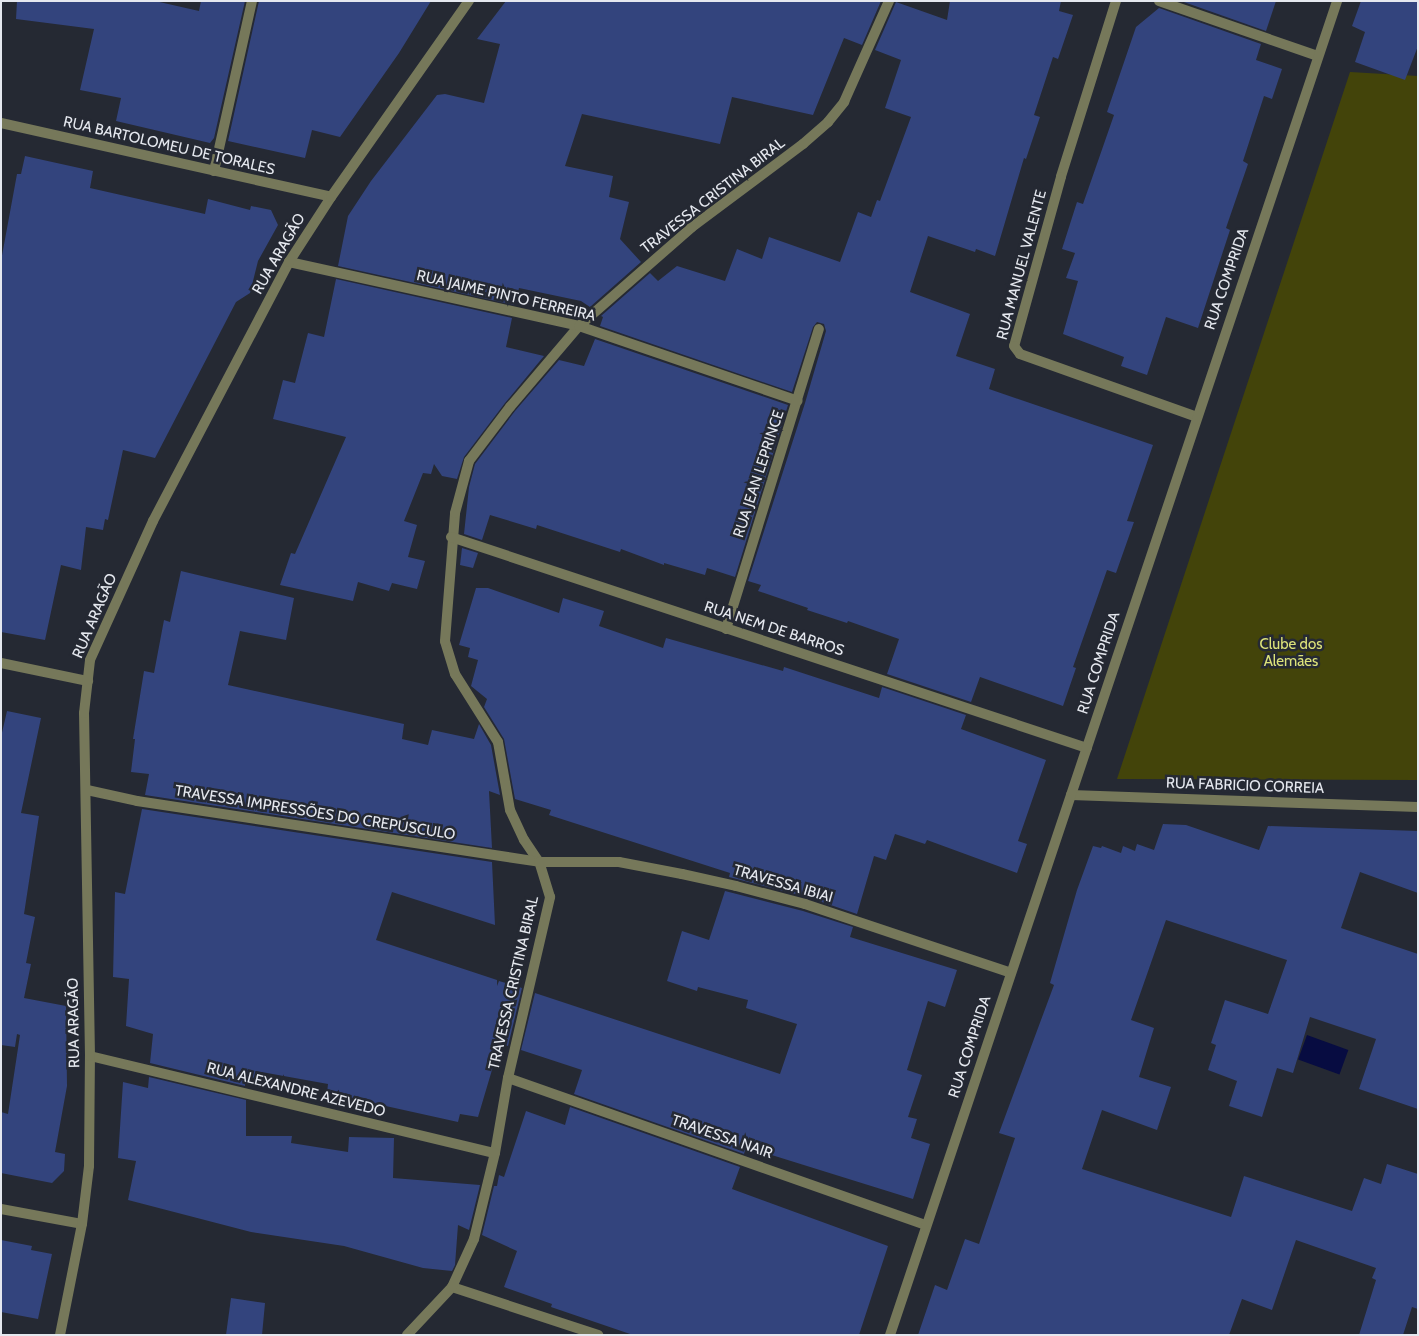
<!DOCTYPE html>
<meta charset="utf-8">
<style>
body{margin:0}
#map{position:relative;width:1419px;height:1336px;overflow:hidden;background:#252933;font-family:Cabin,sans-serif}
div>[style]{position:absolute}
.green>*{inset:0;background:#43440a}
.water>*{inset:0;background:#070c41;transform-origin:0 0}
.building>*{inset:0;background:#33447d}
.service>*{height:10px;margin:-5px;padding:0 5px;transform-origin:5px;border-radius:5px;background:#76785a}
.minor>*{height:10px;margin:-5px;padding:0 5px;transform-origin:5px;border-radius:5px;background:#76785a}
span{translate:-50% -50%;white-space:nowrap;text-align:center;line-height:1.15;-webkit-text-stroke:5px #252933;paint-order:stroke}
.street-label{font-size:15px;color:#e5e8ef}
.park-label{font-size:15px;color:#dce27a}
.frame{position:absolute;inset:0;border:2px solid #e5e8ef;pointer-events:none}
</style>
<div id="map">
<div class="green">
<div style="clip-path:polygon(1350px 72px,1418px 76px,1418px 780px,1117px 779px)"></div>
</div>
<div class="water">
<div style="left:1307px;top:1035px;width:44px;height:26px;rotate:20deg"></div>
</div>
<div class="building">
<div style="clip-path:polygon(17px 1px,155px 1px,199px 11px,201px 1px,245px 1px,214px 138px,210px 143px,116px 121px,121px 98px,80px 90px,94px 29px,16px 19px)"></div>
<div style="clip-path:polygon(259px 1px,431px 1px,399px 53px,340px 137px,312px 130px,305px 158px,228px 141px)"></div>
<div style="clip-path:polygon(506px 1px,881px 1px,862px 45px,844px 38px,813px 115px,732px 97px,720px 144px,582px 114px,565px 166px,613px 176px,609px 197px,629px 202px,620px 239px,641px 262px,590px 307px,581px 301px,519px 288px,515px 305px,338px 266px,348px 216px,371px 181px,437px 95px,445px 94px,484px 103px,500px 44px,477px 39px)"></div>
<div style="clip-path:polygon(950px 1px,1061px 1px,1059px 11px,1073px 15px,1058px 59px,1053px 57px,1034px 115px,1040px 117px,1026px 159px,1024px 158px,995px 256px,976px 249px,975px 252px,928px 236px,910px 292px,970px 314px,956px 356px,995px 369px,989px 389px,1153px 445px,1127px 521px,1134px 522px,1116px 573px,1107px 570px,1073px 667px,1076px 668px,1063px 706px,980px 677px,971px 702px,887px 674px,899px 639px,848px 621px,847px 623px,807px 610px,808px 608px,758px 591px,761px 585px,748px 581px,805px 403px,826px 331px,824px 324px,817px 322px,813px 327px,792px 392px,600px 326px,603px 317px,601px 316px,650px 273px,658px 281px,677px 266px,725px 281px,737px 249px,762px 259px,769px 237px,840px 262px,858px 212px,871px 217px,877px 200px,880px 201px,911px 117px,885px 108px,901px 60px,875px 50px,896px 2px,947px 20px)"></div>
<div style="clip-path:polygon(1181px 1px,1276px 1px,1266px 31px)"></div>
<div style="clip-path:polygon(1361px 1px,1418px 1px,1418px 46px,1405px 80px,1355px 62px,1365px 32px,1352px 26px)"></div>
<div style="clip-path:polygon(1159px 8px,1261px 44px,1256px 60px,1282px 69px,1272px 99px,1264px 96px,1243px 161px,1248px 164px,1226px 228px,1230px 230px,1198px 328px,1166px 317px,1147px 375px,1121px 366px,1124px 357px,1063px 334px,1078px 281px,1066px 278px,1075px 253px,1062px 249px,1077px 202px,1083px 204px,1114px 115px,1107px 112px,1136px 27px)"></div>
<div style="clip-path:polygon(25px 156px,93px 171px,90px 188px,205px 214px,208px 199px,250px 210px,251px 206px,271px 210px,278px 225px,258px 261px,250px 293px,236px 302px,155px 458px,123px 450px,108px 520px,105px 519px,103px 530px,86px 527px,81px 570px,61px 565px,45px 640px,1px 632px,1px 261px,17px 174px,21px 174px)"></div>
<div style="clip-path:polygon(336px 279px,512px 318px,506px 347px,544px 356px,505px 403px,464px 457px,457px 479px,442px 476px,434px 464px,431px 474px,423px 473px,404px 521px,417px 525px,408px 557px,425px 561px,417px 589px,392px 583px,389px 591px,358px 582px,353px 601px,280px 585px,291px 553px,295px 554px,346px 437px,273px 419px,283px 380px,295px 383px,308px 333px,324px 337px)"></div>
<div style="clip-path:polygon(595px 339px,788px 405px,735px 577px,707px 568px,705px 575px,664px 563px,664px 565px,621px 549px,620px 552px,537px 525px,536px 529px,490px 515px,482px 540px,464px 534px,469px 487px,475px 464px,515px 411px,559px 360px,584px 366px)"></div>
<div style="clip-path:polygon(462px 548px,478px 553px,473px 568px,460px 565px)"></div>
<div style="clip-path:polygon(181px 571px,294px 598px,286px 640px,240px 631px,228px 685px,404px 724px,402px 739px,428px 745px,432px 730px,474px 739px,479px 724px,491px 745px,500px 795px,489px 791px,492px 848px,145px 795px,149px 774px,131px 772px,135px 739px,133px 739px,144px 671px,154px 673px,164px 620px,170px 622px)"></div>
<div style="clip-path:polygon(476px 588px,488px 588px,559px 613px,563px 598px,604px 611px,599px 626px,663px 648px,666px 638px,783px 671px,784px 667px,879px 698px,882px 687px,966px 715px,961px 729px,1046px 760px,1018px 841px,1027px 844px,1017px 873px,927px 840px,925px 844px,895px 834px,886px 860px,874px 856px,857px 914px,807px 897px,729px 877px,730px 873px,549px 815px,551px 810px,515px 799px,504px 739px,484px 707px,487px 699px,471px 686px,478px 660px,468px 657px,470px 648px,459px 645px)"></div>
<div style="clip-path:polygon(7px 711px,41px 718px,21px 813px,39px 816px,24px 914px,35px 917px,26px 963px,31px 964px,24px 998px,66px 1006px,67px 1086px,55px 1152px,65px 1154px,64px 1171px,52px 1183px,1px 1173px,1px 1112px,8px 1114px,20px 1035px,17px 1034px,15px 1047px,1px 1045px,1px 737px)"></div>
<div style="clip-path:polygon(142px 809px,492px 862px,495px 925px,392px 892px,376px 940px,497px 980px,497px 986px,499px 981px,522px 988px,508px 1046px,500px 1043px,478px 1117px,460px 1114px,458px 1122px,327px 1093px,328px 1084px,256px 1071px,255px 1078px,245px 1076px,245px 1086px,150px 1063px,153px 1034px,126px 1026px,129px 979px,113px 977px,115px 892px,125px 894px)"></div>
<div style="clip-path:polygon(1163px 824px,1186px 825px,1259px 850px,1268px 826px,1418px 831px,1418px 893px,1360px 872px,1341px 928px,1418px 954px,1418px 1109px,1359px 1089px,1376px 1039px,1310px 1017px,1293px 1073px,1277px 1068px,1262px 1117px,1229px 1106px,1237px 1081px,1208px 1070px,1216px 1045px,1211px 1043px,1225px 1000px,1268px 1014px,1287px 960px,1166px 920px,1131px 1020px,1154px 1028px,1139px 1077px,1171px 1087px,1157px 1130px,1102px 1110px,1082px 1169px,1231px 1217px,1244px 1176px,1352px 1211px,1364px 1178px,1381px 1184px,1387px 1164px,1418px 1174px,1418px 1309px,1412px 1307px,1403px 1335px,1359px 1335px,1376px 1280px,1372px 1278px,1376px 1268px,1296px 1240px,1272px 1310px,1242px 1299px,1229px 1335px,918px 1335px,935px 1285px,947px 1290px,965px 1239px,979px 1244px,1015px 1138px,999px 1133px,1054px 985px,1050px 983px,1077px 890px,1093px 846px,1101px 848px,1102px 846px,1121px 853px,1123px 846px,1135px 851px,1137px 844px,1154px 850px)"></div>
<div style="clip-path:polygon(725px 891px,803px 911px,853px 927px,850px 937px,957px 970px,945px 1007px,928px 1001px,907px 1070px,922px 1075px,908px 1117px,917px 1119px,911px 1138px,930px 1144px,913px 1199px,746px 1147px,744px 1154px,574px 1094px,582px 1070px,521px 1050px,535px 993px,780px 1074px,797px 1024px,746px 1008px,748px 1000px,698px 987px,697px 991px,667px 981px,682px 931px,709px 940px)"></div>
<div style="clip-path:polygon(149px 1077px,246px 1100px,246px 1136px,292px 1136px,291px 1143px,348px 1152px,349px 1137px,394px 1138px,393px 1178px,480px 1185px,469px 1230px,458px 1225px,455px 1265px,452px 1271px,423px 1268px,344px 1246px,251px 1232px,128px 1200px,136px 1161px,118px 1158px,123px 1082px,148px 1088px)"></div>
<div style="clip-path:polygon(570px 1107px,740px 1167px,732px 1189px,888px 1246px,859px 1335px,633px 1335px,551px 1307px,552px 1304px,504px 1287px,517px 1251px,482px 1235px,494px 1186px,497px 1186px,499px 1175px,504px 1177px,526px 1111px,565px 1125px)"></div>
<div style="clip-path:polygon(1px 1240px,32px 1246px,31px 1250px,52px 1254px,38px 1319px,1px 1312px)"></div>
<div style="clip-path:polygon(231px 1298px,265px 1303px,262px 1335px,226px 1335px)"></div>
</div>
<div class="service">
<div style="left:214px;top:171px;width:174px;rotate:-77.4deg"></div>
<div style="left:452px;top:1287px;width:154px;rotate:18.2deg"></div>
<div style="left:407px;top:1335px;width:66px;rotate:-46.8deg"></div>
<div style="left:452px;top:1287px;width:53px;rotate:-65.4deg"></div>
<div style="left:474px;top:1239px;width:89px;rotate:-76.3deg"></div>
<div style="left:495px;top:1153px;width:76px;rotate:-80.2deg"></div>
<div style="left:508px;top:1078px;width:186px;rotate:-76.9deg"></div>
<div style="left:550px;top:897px;width:37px;rotate:-107deg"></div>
<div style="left:539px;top:862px;width:27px;rotate:-124deg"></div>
<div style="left:524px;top:840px;width:33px;rotate:-115deg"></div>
<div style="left:510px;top:810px;width:69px;rotate:-100deg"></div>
<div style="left:498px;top:742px;width:80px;rotate:-122.3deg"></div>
<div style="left:455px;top:674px;width:34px;rotate:-107deg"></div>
<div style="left:445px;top:641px;width:128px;rotate:-85.5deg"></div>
<div style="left:455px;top:513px;width:54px;rotate:-74.9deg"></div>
<div style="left:469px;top:461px;width:68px;rotate:-52.8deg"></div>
<div style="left:510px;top:407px;width:106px;rotate:-49.6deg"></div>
<div style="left:579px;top:326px;width:150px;rotate:-41.2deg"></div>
<div style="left:692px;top:227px;width:139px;rotate:-36.8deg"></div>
<div style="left:803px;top:144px;width:33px;rotate:-41deg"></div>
<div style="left:828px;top:122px;width:26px;rotate:-51deg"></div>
<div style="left:844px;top:102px;width:111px;rotate:-66deg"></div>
</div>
<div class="minor">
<div style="left:1116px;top:1px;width:184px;rotate:107.4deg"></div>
<div style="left:1061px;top:177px;width:175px;rotate:105.5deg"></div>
<div style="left:1014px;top:346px;width:10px;rotate:53deg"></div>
<div style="left:1020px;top:354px;width:188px;rotate:19.6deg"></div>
<div style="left:1159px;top:1px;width:168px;rotate:19.1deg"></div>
<div style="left:1px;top:123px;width:338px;rotate:12.6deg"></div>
<div style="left:289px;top:262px;width:297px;rotate:12.4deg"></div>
<div style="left:579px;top:326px;width:231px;rotate:18.9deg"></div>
<div style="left:451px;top:537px;width:670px;rotate:18.35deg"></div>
<div style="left:726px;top:629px;width:314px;rotate:-72.8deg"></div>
<div style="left:1px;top:663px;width:89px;rotate:11.7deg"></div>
<div style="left:87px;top:790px;width:51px;rotate:12.4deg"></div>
<div style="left:137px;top:801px;width:407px;rotate:8.6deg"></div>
<div style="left:539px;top:862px;width:80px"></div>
<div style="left:619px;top:862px;width:64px;rotate:10.8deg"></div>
<div style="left:682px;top:874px;width:55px;rotate:12.5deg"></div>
<div style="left:736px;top:886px;width:71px;rotate:14.6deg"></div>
<div style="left:805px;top:904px;width:217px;rotate:18.5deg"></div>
<div style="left:1071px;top:795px;width:347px;rotate:2deg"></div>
<div style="left:90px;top:1056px;width:416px;rotate:13.5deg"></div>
<div style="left:508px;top:1078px;width:443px;rotate:19.4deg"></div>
<div style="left:1px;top:1209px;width:82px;rotate:10.5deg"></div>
<div style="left:60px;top:1335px;width:113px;rotate:-78.8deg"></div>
<div style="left:82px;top:1224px;width:58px;rotate:-83.1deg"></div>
<div style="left:89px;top:1166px;width:110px;rotate:-89.5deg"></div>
<div style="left:90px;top:1056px;width:343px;rotate:-91deg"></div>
<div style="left:84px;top:713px;width:53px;rotate:-83.5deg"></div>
<div style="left:90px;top:660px;width:153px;rotate:-65.6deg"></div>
<div style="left:153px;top:521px;width:293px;rotate:-62.3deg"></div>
<div style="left:289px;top:262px;width:77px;rotate:-57.1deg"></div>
<div style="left:331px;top:197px;width:240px;rotate:-54.9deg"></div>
<div style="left:890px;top:1335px;width:1407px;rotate:-71.47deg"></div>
</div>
<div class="street-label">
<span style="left:169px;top:146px;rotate:13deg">RUA BARTOLOMEU DE TORALES</span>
<span style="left:713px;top:196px;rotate:-38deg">TRAVESSA CRISTINA BIRAL</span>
<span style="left:279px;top:254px;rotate:-60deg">RUA ARAGÃO</span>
<span style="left:1022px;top:265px;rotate:-75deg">RUA MANUEL VALENTE</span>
<span style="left:1227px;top:279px;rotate:-71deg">RUA COMPRIDA</span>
<span style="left:506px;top:296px;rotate:13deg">RUA JAIME PINTO FERREIRA</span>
<span style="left:759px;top:474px;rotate:-72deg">RUA JEAN LEPRINCE</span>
<span style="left:95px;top:616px;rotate:-67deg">RUA ARAGÃO</span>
<span style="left:774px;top:629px;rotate:18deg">RUA NEM DE BARROS</span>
<span style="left:1099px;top:663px;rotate:-72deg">RUA COMPRIDA</span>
<span style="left:1245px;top:786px;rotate:2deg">RUA FABRICIO CORREIA</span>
<span style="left:315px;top:813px;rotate:9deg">TRAVESSA IMPRESSÕES DO CREPÚSCULO</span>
<span style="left:783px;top:884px;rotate:16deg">TRAVESSA IBIAI</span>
<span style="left:514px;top:983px;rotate:-77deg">TRAVESSA CRISTINA BIRAL</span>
<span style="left:74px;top:1023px;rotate:-91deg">RUA ARAGÃO</span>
<span style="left:970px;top:1047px;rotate:-72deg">RUA COMPRIDA</span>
<span style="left:296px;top:1090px;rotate:14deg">RUA ALEXANDRE AZEVEDO</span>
<span style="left:722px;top:1137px;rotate:19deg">TRAVESSA NAIR</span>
</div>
<div class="park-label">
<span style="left:1291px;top:653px">Clube dos<br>Alemães</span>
</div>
<div class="frame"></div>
</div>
